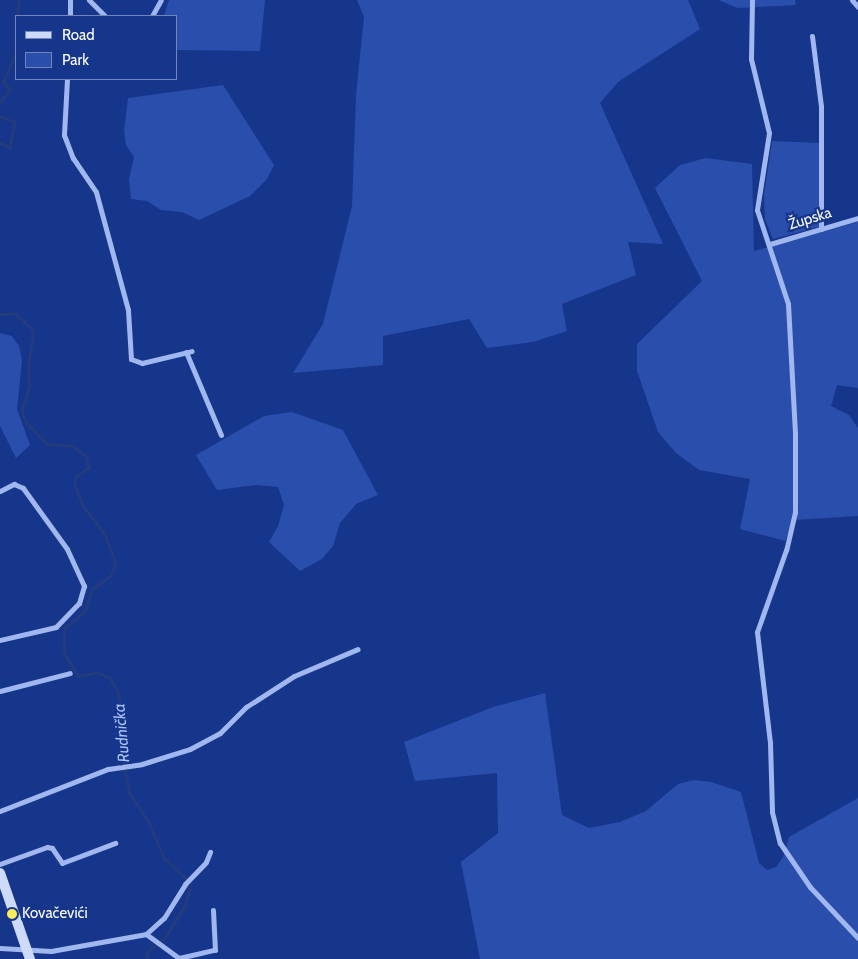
<!DOCTYPE html>
<meta charset="utf-8">
<style>
body{margin:0}
#map{position:relative;width:858px;height:959px;overflow:hidden;background:#16368c;font-family:Cabin,sans-serif}
div>[style]{position:absolute}
.green>*{inset:0;background:#294eab}
.stream>*{height:2.5px;margin:-1.25px;padding:0 1.25px;transform-origin:1.25px;border-radius:1.25px;background:#243c7d}
.street>*{height:5px;margin:-2.5px;padding:0 2.5px;transform-origin:2.5px;border-radius:2.5px;background:#a0b7ef}
.secondary>*{height:10px;margin:-5px;padding:0 5px;transform-origin:5px;border-radius:5px;background:#cedafb}
.dots>*{width:14px;height:14px;translate:-50% -50%;box-sizing:border-box;border:2px solid #16368c;border-radius:50%}
span{translate:-50% -50%;white-space:nowrap;text-align:center;line-height:1.15;-webkit-text-stroke:4.5px #16368c;paint-order:stroke}
.street-label{font-size:15px;color:#fff}
.poi-label{font-size:15px;color:#fff}
.left{translate:0 -50%;text-align:left}
.water-label{font-size:16px;color:#acc1f6;font-style:italic}
.legend{position:absolute;left:15px;top:15px;width:162px;height:65px;box-sizing:border-box;background:#16368c;border:1px solid #7386ba;margin:0;padding:6px 9px;list-style:none;font-size:15px;color:#fff}
.legend li{display:flex;align-items:center;gap:10px;height:25px}
.legend b{width:25px;border:1px solid #7386ba}
</style>
<div id="map">
<div class="green">
<div style="clip-path:polygon(169px 0,265px 0,260px 51px,176px 50px,176px 16px,164px 16px)"></div>
<div style="clip-path:polygon(357px 0,688px 0,700px 29px,618px 82px,600px 103px,663px 244px,628px 242px,636px 275px,562px 304px,567px 331px,533px 342px,487px 348px,469px 319px,383px 336px,383px 365px,293px 373px,323px 324px,352px 206px,356px 95px,364px 17px)"></div>
<div style="clip-path:polygon(719px 0,795px 0,796px 5px,737px 8px)"></div>
<div style="clip-path:polygon(223px 85px,274px 165px,267px 179px,250px 196px,199px 220px,182px 212px,161px 210px,147px 201px,131px 199px,129px 179px,134px 157px,126px 145px,124px 131px,128px 98px)"></div>
<div style="clip-path:polygon(772px 141px,819px 143px,819px 227px,773px 239px,765px 219px,764px 195px)"></div>
<div style="clip-path:polygon(706px 158px,752px 164px,754px 251px,858px 222px,858px 388px,837px 385px,831px 406px,849px 415px,858px 428px,858px 516px,794px 520px,785px 541px,740px 529px,750px 479px,699px 470px,676px 453px,658px 432px,637px 371px,637px 344px,702px 281px,655px 188px,680px 165px)"></div>
<div style="clip-path:polygon(0 333px,12px 336px,19px 346px,22px 361px,17px 409px,30px 445px,16px 458px,0 426px)"></div>
<div style="clip-path:polygon(292px 412px,343px 430px,378px 495px,356px 504px,340px 523px,333px 546px,322px 559px,300px 571px,269px 542px,278px 526px,284px 505px,278px 487px,256px 485px,217px 490px,196px 455px,264px 416px)"></div>
<div style="clip-path:polygon(545px 693px,562px 815px,589px 828px,620px 822px,646px 811px,678px 784px,694px 780px,711px 782px,741px 792px,759px 863px,767px 870px,776px 867px,783px 857px,789px 837px,858px 798px,858px 959px,480px 959px,461px 862px,498px 833px,497px 773px,415px 781px,404px 742px,493px 707px)"></div>
</div>
<div class="stream">
<div style="left:16px;top:22px;width:22px;rotate:-82deg"></div>
<div style="left:0;top:102px;width:16px;rotate:-50deg"></div>
<div style="left:10px;top:90px;width:11px;rotate:-131deg"></div>
<div style="left:3px;top:82px;width:32px;rotate:-66deg"></div>
<div style="left:0;top:116px;width:16px;rotate:22deg"></div>
<div style="left:15px;top:122px;width:26px;rotate:101deg"></div>
<div style="left:10px;top:148px;width:11px;rotate:-153deg"></div>
<div style="left:0;top:314px;width:15px;rotate:-4deg"></div>
<div style="left:15px;top:313px;width:26px;rotate:43deg"></div>
<div style="left:34px;top:331px;width:37px;rotate:99deg"></div>
<div style="left:28px;top:368px;width:18px;rotate:84deg"></div>
<div style="left:30px;top:386px;width:25px;rotate:108deg"></div>
<div style="left:22px;top:410px;width:13px;rotate:72deg"></div>
<div style="left:26px;top:422px;width:30px;rotate:46deg"></div>
<div style="left:47px;top:444px;width:26px;rotate:4deg"></div>
<div style="left:73px;top:446px;width:16px;rotate:38deg"></div>
<div style="left:86px;top:456px;width:12px;rotate:76deg"></div>
<div style="left:89px;top:468px;width:16px;rotate:145deg"></div>
<div style="left:76px;top:477px;width:9px;rotate:96deg"></div>
<div style="left:75px;top:486px;width:23px;rotate:67deg"></div>
<div style="left:84px;top:507px;width:34px;rotate:52deg"></div>
<div style="left:105px;top:534px;width:31px;rotate:69deg"></div>
<div style="left:116px;top:563px;width:14px;rotate:111deg"></div>
<div style="left:111px;top:576px;width:22px;rotate:144deg"></div>
<div style="left:93px;top:589px;width:24px;rotate:109deg"></div>
<div style="left:85px;top:612px;width:26px;rotate:141deg"></div>
<div style="left:65px;top:628px;width:18px;rotate:93deg"></div>
<div style="left:64px;top:646px;width:8px;rotate:83deg"></div>
<div style="left:65px;top:654px;width:26px;rotate:59deg"></div>
<div style="left:78px;top:676px;width:20px;rotate:-11deg"></div>
<div style="left:98px;top:672px;width:13px;rotate:27deg"></div>
<div style="left:110px;top:678px;width:15px;rotate:58deg"></div>
<div style="left:118px;top:691px;width:25px;rotate:78deg"></div>
<div style="left:123px;top:715px;width:32px;rotate:95deg"></div>
<div style="left:120px;top:747px;width:48px;rotate:78deg"></div>
<div style="left:130px;top:794px;width:34px;rotate:56deg"></div>
<div style="left:149px;top:822px;width:39px;rotate:67deg"></div>
<div style="left:164px;top:858px;width:31px;rotate:42deg"></div>
<div style="left:187px;top:879px;width:11px;rotate:75deg"></div>
<div style="left:190px;top:890px;width:17px;rotate:107deg"></div>
<div style="left:185px;top:906px;width:39px;rotate:122deg"></div>
<div style="left:164px;top:939px;width:22px;rotate:141deg"></div>
<div style="left:147px;top:953px;width:6px;rotate:81deg"></div>
</div>
<div class="street">
<div style="left:70px;top:0;width:16px;rotate:90deg"></div>
<div style="left:89px;top:0;width:23px;rotate:45deg"></div>
<div style="left:752px;top:0;width:59px;rotate:91deg"></div>
<div style="left:751px;top:59px;width:76px;rotate:76.3deg"></div>
<div style="left:769px;top:133px;width:78px;rotate:98.9deg"></div>
<div style="left:757px;top:210px;width:99px;rotate:71.7deg"></div>
<div style="left:788px;top:304px;width:131px;rotate:86.9deg"></div>
<div style="left:795px;top:435px;width:77px;rotate:90deg"></div>
<div style="left:795px;top:512px;width:39px;rotate:103deg"></div>
<div style="left:786px;top:550px;width:87px;rotate:109.5deg"></div>
<div style="left:757px;top:632px;width:112px;rotate:83.3deg"></div>
<div style="left:770px;top:743px;width:69px;rotate:88.3deg"></div>
<div style="left:772px;top:812px;width:32px;rotate:76deg"></div>
<div style="left:780px;top:843px;width:53px;rotate:55.7deg"></div>
<div style="left:810px;top:887px;width:70px;rotate:46.7deg"></div>
<div style="left:852px;top:0;width:9px;rotate:49deg"></div>
<div style="left:152px;top:16px;width:18px;rotate:-61deg"></div>
<div style="left:812px;top:36px;width:71px;rotate:82.7deg"></div>
<div style="left:821px;top:106px;width:123px;rotate:90deg"></div>
<div style="left:67px;top:79px;width:56px;rotate:93.1deg"></div>
<div style="left:64px;top:135px;width:25px;rotate:69deg"></div>
<div style="left:73px;top:158px;width:41px;rotate:55.9deg"></div>
<div style="left:96px;top:192px;width:122px;rotate:74.8deg"></div>
<div style="left:128px;top:310px;width:49px;rotate:86.5deg"></div>
<div style="left:131px;top:359px;width:12px;rotate:20deg"></div>
<div style="left:142px;top:363px;width:51px;rotate:-13.5deg"></div>
<div style="left:770px;top:244px;width:92px;rotate:-16.5deg"></div>
<div style="left:186px;top:352px;width:90px;rotate:67.1deg"></div>
<div style="left:0;top:491px;width:16px;rotate:-27deg"></div>
<div style="left:14px;top:484px;width:10px;rotate:24deg"></div>
<div style="left:23px;top:488px;width:75px;rotate:54.2deg"></div>
<div style="left:67px;top:549px;width:41px;rotate:65.3deg"></div>
<div style="left:84px;top:586px;width:18px;rotate:106deg"></div>
<div style="left:79px;top:603px;width:33px;rotate:134deg"></div>
<div style="left:56px;top:627px;width:57px;rotate:166.9deg"></div>
<div style="left:0;top:691px;width:72px;rotate:-14.4deg"></div>
<div style="left:0;top:811px;width:116px;rotate:-21.3deg"></div>
<div style="left:108px;top:769px;width:34px;rotate:-8deg"></div>
<div style="left:142px;top:764px;width:50px;rotate:-17.4deg"></div>
<div style="left:190px;top:749px;width:34px;rotate:-28deg"></div>
<div style="left:220px;top:733px;width:37px;rotate:-45deg"></div>
<div style="left:246px;top:707px;width:57px;rotate:-32.9deg"></div>
<div style="left:294px;top:676px;width:69px;rotate:-22.9deg"></div>
<div style="left:0;top:864px;width:50px;rotate:-19.9deg"></div>
<div style="left:47px;top:847px;width:5px;rotate:11deg"></div>
<div style="left:52px;top:848px;width:18px;rotate:56deg"></div>
<div style="left:62px;top:863px;width:57px;rotate:-20.7deg"></div>
<div style="left:146px;top:934px;width:42px;rotate:36.3deg"></div>
<div style="left:0;top:948px;width:51px;rotate:3.4deg"></div>
<div style="left:51px;top:951px;width:97px;rotate:-10.1deg"></div>
<div style="left:146px;top:934px;width:24px;rotate:-42deg"></div>
<div style="left:164px;top:918px;width:40px;rotate:-58deg"></div>
<div style="left:185px;top:884px;width:30px;rotate:-46deg"></div>
<div style="left:206px;top:862px;width:11px;rotate:-68deg"></div>
<div style="left:179px;top:958px;width:37px;rotate:-13deg"></div>
<div style="left:215px;top:950px;width:40px;rotate:-92.9deg"></div>
</div>
<div class="secondary">
<div style="left:0;top:873px;width:91px;rotate:70.8deg"></div>
</div>
<div class="dots">
<div style="left:12px;top:914px;background:#ffec5e"></div>
</div>
<div class="street-label">
<span style="left:810px;top:219px;rotate:-17deg">Župska</span>
</div>
<div class="poi-label">
<span class="left" style="left:22px;top:914px">Kovačevići</span>
</div>
<div class="water-label">
<span style="left:122px;top:733px;rotate:-95deg">Rudnička</span>
</div>
<ul class="legend">
<li><b style="height:6px;background:#cedafb"></b>Road</li>
<li><b style="height:14px;background:#294eab"></b>Park</li>
</ul>
</div>
